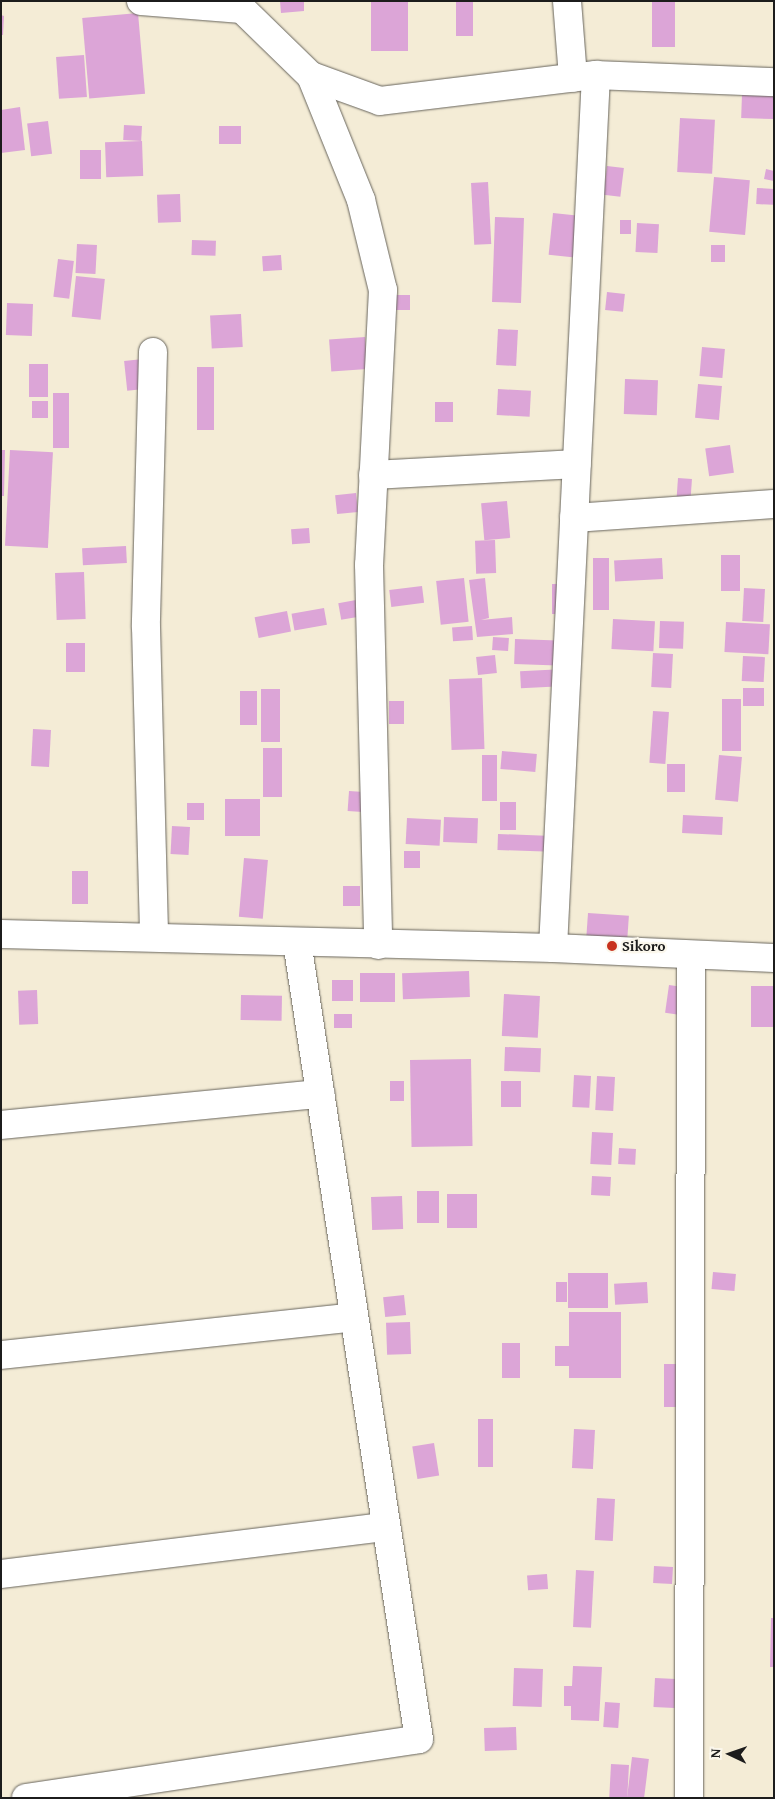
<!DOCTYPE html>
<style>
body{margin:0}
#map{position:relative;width:775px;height:1799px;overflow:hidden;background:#f4ecd6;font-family:"Gentium Book Plus",serif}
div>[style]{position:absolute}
.building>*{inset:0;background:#dca5d7;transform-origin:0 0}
.roads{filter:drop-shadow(0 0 1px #68655d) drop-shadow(0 0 1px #68655d)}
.minor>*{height:28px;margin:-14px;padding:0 14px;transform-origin:14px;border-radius:14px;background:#fff}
.tertiary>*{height:28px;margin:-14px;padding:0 14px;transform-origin:14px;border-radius:14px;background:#fff}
.dots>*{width:14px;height:14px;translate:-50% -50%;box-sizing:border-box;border:2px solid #fbf7ec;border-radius:50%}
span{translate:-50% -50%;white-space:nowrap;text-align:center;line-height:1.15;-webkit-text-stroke:4.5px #fbf7ec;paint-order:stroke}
.poi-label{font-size:15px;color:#1c1c1c;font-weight:700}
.left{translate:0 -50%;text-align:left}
.frame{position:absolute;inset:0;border:2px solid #1c1c1c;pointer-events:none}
.north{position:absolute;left:705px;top:1729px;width:50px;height:50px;-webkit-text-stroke:4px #fbf7ec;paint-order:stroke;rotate:273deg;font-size:14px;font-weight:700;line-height:20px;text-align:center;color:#1c1c1c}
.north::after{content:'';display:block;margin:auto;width:18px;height:22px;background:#1c1c1c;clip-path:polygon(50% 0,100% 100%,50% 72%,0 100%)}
</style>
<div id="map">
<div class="building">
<div style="clip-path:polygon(280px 1px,304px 1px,304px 11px,281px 13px)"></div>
<div style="left:371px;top:1px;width:37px;height:50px"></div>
<div style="left:456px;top:1px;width:17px;height:35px"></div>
<div style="left:652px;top:1px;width:23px;height:46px"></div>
<div style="left:138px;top:13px;width:81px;height:56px;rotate:85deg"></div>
<div style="clip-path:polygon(1px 15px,4px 16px,3px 35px,1px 35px)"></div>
<div style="left:84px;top:55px;width:42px;height:28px;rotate:86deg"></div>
<div style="left:742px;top:94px;width:32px;height:24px;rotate:2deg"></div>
<div style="clip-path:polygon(20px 107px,25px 150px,1px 153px,1px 110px)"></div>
<div style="left:680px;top:118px;width:35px;height:54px;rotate:3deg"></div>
<div style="left:48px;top:121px;width:33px;height:21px;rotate:83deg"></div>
<div style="left:124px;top:125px;width:18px;height:15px;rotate:3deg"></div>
<div style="left:219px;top:126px;width:22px;height:18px"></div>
<div style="left:142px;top:141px;width:35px;height:37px;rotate:88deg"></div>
<div style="left:101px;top:150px;width:29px;height:21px;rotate:90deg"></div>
<div style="left:607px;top:166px;width:17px;height:29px;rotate:7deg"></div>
<div style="clip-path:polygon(766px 169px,774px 171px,774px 181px,764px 179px)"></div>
<div style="left:714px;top:177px;width:36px;height:55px;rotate:5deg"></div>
<div style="left:488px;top:182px;width:62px;height:17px;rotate:87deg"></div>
<div style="left:757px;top:188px;width:17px;height:16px;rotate:3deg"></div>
<div style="left:180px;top:194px;width:28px;height:23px;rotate:88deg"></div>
<div style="left:553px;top:213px;width:31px;height:42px;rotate:6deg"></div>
<div style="left:495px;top:217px;width:29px;height:85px;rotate:2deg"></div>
<div style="left:620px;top:220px;width:11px;height:14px"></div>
<div style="left:637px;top:223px;width:22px;height:29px;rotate:3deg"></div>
<div style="left:192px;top:240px;width:24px;height:15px;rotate:2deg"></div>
<div style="left:77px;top:244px;width:20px;height:29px;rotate:3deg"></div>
<div style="left:711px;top:245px;width:14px;height:17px"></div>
<div style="left:281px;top:255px;width:15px;height:19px;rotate:86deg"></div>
<div style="left:58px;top:259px;width:16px;height:38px;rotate:7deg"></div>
<div style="left:76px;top:276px;width:29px;height:41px;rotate:6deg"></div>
<div style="left:607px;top:292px;width:18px;height:18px;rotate:6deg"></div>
<div style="left:393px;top:295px;width:17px;height:15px"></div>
<div style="left:7px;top:303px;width:26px;height:32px;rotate:2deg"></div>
<div style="left:241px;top:314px;width:33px;height:31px;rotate:87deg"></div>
<div style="left:498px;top:329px;width:20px;height:36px;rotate:3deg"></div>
<div style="left:365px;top:337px;width:32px;height:36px;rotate:86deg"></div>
<div style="left:702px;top:347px;width:23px;height:29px;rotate:5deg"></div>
<div style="left:143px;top:359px;width:30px;height:19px;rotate:84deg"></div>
<div style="left:29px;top:364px;width:19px;height:33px"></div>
<div style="left:197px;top:367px;width:17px;height:63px"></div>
<div style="left:625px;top:379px;width:33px;height:35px;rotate:2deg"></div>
<div style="left:698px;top:384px;width:24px;height:34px;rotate:5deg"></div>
<div style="left:498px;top:389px;width:33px;height:26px;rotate:3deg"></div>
<div style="left:53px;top:393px;width:16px;height:55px"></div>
<div style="left:32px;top:401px;width:16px;height:17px"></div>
<div style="left:435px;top:402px;width:18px;height:20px"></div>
<div style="left:730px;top:445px;width:28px;height:25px;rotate:82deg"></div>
<div style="clip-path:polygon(1px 450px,5px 450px,4px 496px,1px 496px)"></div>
<div style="left:10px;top:450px;width:43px;height:96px;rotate:3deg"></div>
<div style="left:678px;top:478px;width:14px;height:22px;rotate:4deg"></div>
<div style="left:356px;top:493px;width:19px;height:21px;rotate:84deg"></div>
<div style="left:507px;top:501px;width:37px;height:26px;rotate:85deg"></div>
<div style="left:309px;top:528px;width:15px;height:18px;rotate:86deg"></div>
<div style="left:495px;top:540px;width:33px;height:20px;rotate:88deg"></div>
<div style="left:126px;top:546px;width:17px;height:44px;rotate:87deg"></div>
<div style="left:721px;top:555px;width:19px;height:36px"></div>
<div style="left:593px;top:558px;width:16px;height:52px"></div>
<div style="left:662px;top:558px;width:21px;height:48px;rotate:87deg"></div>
<div style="left:84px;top:572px;width:47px;height:29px;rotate:88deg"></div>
<div style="left:464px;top:578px;width:44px;height:28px;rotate:84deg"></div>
<div style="clip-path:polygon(485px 578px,489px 618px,481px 620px,512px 617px,513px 634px,477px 637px,469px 580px)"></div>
<div style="left:552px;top:584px;width:20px;height:30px"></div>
<div style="left:422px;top:586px;width:17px;height:33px;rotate:83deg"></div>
<div style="left:744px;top:588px;width:21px;height:33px;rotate:3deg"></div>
<div style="left:356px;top:600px;width:17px;height:18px;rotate:80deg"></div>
<div style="left:324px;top:608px;width:17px;height:33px;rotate:80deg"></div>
<div style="left:287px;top:611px;width:21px;height:33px;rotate:79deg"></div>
<div style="left:613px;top:619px;width:42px;height:30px;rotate:3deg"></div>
<div style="left:660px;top:621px;width:24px;height:27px;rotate:2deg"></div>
<div style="left:726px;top:622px;width:44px;height:30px;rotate:3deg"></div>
<div style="left:472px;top:626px;width:14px;height:20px;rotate:86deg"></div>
<div style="left:493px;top:637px;width:16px;height:13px;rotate:4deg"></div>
<div style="left:515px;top:639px;width:50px;height:25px;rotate:2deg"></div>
<div style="left:66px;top:643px;width:19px;height:29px"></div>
<div style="left:653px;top:653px;width:20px;height:34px;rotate:3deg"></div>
<div style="left:495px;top:655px;width:18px;height:19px;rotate:84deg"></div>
<div style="left:743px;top:656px;width:22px;height:25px;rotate:3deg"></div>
<div style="left:565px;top:669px;width:17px;height:45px;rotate:87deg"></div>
<div style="left:482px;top:678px;width:71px;height:33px;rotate:88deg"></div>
<div style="left:743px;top:688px;width:21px;height:18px"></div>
<div style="left:261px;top:689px;width:19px;height:53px"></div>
<div style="left:257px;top:691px;width:34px;height:17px;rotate:90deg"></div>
<div style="left:722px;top:699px;width:19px;height:52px"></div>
<div style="left:389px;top:701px;width:15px;height:23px"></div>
<div style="left:653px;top:711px;width:16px;height:52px;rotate:4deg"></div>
<div style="left:33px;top:729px;width:18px;height:37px;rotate:3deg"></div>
<div style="left:263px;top:748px;width:19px;height:49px"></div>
<div style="left:502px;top:751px;width:35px;height:18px;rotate:5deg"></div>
<div style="left:482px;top:755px;width:15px;height:46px"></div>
<div style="left:719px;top:755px;width:23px;height:45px;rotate:5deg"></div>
<div style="left:667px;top:764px;width:18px;height:28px"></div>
<div style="left:349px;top:791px;width:15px;height:20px;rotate:4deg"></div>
<div style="left:225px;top:799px;width:35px;height:37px"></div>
<div style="left:500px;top:802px;width:16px;height:28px"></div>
<div style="left:187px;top:803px;width:17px;height:17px"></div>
<div style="left:683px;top:815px;width:40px;height:18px;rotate:3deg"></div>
<div style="left:444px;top:817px;width:34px;height:25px;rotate:2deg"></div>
<div style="left:407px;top:818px;width:34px;height:26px;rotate:3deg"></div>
<div style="left:172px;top:826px;width:18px;height:28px;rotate:3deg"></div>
<div style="left:498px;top:834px;width:54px;height:16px;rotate:2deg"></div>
<div style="left:404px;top:851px;width:16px;height:17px"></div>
<div style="left:244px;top:858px;width:24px;height:59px;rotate:5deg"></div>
<div style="left:72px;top:871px;width:16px;height:33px"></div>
<div style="left:360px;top:886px;width:20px;height:17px;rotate:90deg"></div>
<div style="left:588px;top:913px;width:41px;height:23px;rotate:4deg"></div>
<div style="left:469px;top:971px;width:26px;height:67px;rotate:88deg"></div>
<div style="left:360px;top:973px;width:35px;height:29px"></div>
<div style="left:332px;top:980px;width:21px;height:21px"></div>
<div style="left:669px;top:985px;width:14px;height:28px;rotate:8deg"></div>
<div style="left:751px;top:986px;width:23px;height:41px"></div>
<div style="left:37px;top:990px;width:34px;height:19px;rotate:88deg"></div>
<div style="left:504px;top:994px;width:36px;height:42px;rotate:3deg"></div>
<div style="left:241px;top:995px;width:41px;height:25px;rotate:1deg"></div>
<div style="left:334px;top:1014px;width:18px;height:14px"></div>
<div style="left:505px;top:1047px;width:36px;height:24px;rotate:2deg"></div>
<div style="left:471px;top:1059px;width:87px;height:61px;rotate:89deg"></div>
<div style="left:574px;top:1075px;width:17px;height:32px;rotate:3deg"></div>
<div style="left:597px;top:1076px;width:18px;height:34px;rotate:3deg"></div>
<div style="left:390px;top:1081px;width:14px;height:20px"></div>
<div style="left:501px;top:1081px;width:20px;height:26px"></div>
<div style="left:592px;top:1132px;width:21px;height:32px;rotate:3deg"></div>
<div style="left:619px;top:1148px;width:17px;height:16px;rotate:3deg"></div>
<div style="left:592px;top:1176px;width:19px;height:19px;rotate:3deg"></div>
<div style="left:417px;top:1191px;width:22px;height:32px"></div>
<div style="left:447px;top:1194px;width:30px;height:34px"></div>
<div style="left:402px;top:1196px;width:33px;height:31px;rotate:88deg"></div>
<div style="left:713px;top:1272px;width:23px;height:17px;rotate:5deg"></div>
<div style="left:568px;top:1273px;width:40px;height:35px"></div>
<div style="left:556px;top:1282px;width:11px;height:20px"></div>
<div style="left:647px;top:1282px;width:21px;height:33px;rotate:87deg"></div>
<div style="left:404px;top:1295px;width:20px;height:21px;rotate:84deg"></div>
<div style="left:569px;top:1312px;width:52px;height:66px"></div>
<div style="left:410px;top:1322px;width:32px;height:24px;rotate:88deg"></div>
<div style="left:502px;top:1343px;width:18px;height:35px"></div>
<div style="left:569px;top:1346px;width:20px;height:14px;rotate:90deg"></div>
<div style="left:664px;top:1364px;width:23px;height:43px"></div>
<div style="left:478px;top:1419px;width:15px;height:48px"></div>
<div style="left:574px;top:1429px;width:21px;height:39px;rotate:3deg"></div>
<div style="left:434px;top:1443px;width:33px;height:22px;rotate:81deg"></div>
<div style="left:597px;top:1498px;width:18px;height:42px;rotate:3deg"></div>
<div style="left:654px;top:1566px;width:19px;height:17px;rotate:3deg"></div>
<div style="left:576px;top:1570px;width:18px;height:57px;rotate:3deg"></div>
<div style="left:547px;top:1574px;width:15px;height:20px;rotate:86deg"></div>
<div style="clip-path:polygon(771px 1618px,774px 1618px,774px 1667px,770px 1667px)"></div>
<div style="clip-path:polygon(573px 1666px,602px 1667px,599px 1721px,571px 1720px,571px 1706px,564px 1706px,564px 1686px,572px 1686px)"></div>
<div style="left:514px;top:1668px;width:29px;height:38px;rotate:2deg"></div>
<div style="left:655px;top:1678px;width:21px;height:29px;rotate:3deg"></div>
<div style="left:605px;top:1702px;width:15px;height:25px;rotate:4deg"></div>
<div style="left:516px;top:1727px;width:23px;height:32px;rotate:88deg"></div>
<div style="left:632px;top:1757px;width:17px;height:41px;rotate:7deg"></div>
<div style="left:611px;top:1764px;width:18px;height:34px;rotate:3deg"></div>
</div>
<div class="roads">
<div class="minor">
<div style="left:141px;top:1px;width:101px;rotate:4.5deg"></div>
<div style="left:242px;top:9px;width:96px;rotate:44.2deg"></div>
<div style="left:311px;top:76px;width:73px;rotate:19.9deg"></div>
<div style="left:380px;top:101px;width:218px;rotate:-6.9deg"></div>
<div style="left:596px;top:75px;width:874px;rotate:92.82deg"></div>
<div style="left:567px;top:1px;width:77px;rotate:85.5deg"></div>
<div style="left:596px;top:75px;width:178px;rotate:2.3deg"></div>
<div style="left:311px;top:76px;width:134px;rotate:68deg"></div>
<div style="left:361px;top:200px;width:93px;rotate:76.3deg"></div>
<div style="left:383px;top:290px;width:275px;rotate:92.9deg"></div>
<div style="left:369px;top:565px;width:380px;rotate:88.6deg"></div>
<div style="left:153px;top:352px;width:275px;rotate:91.5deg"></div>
<div style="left:146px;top:627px;width:310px;rotate:88.5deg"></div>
<div style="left:373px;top:475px;width:204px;rotate:-3.1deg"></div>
<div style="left:574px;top:518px;width:200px;rotate:-4deg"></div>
<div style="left:1px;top:1125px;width:321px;rotate:-5.6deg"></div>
<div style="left:1px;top:1355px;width:355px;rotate:-6.1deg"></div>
<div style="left:1px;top:1574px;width:388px;rotate:-7deg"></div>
<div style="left:26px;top:1798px;width:397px;rotate:-8.5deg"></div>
<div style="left:419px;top:1739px;width:806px;rotate:-98.7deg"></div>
<div style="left:689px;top:1798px;width:842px;rotate:-89.86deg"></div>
</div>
<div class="tertiary">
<div style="left:1px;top:934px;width:552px;rotate:1.45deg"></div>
<div style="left:553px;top:948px;width:221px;rotate:2.6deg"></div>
</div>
</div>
<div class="dots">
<div style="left:612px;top:946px;background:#c8321e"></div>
</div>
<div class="poi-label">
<span class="left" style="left:622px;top:946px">Sikoro</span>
</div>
<div class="frame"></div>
<div class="north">N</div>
</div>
